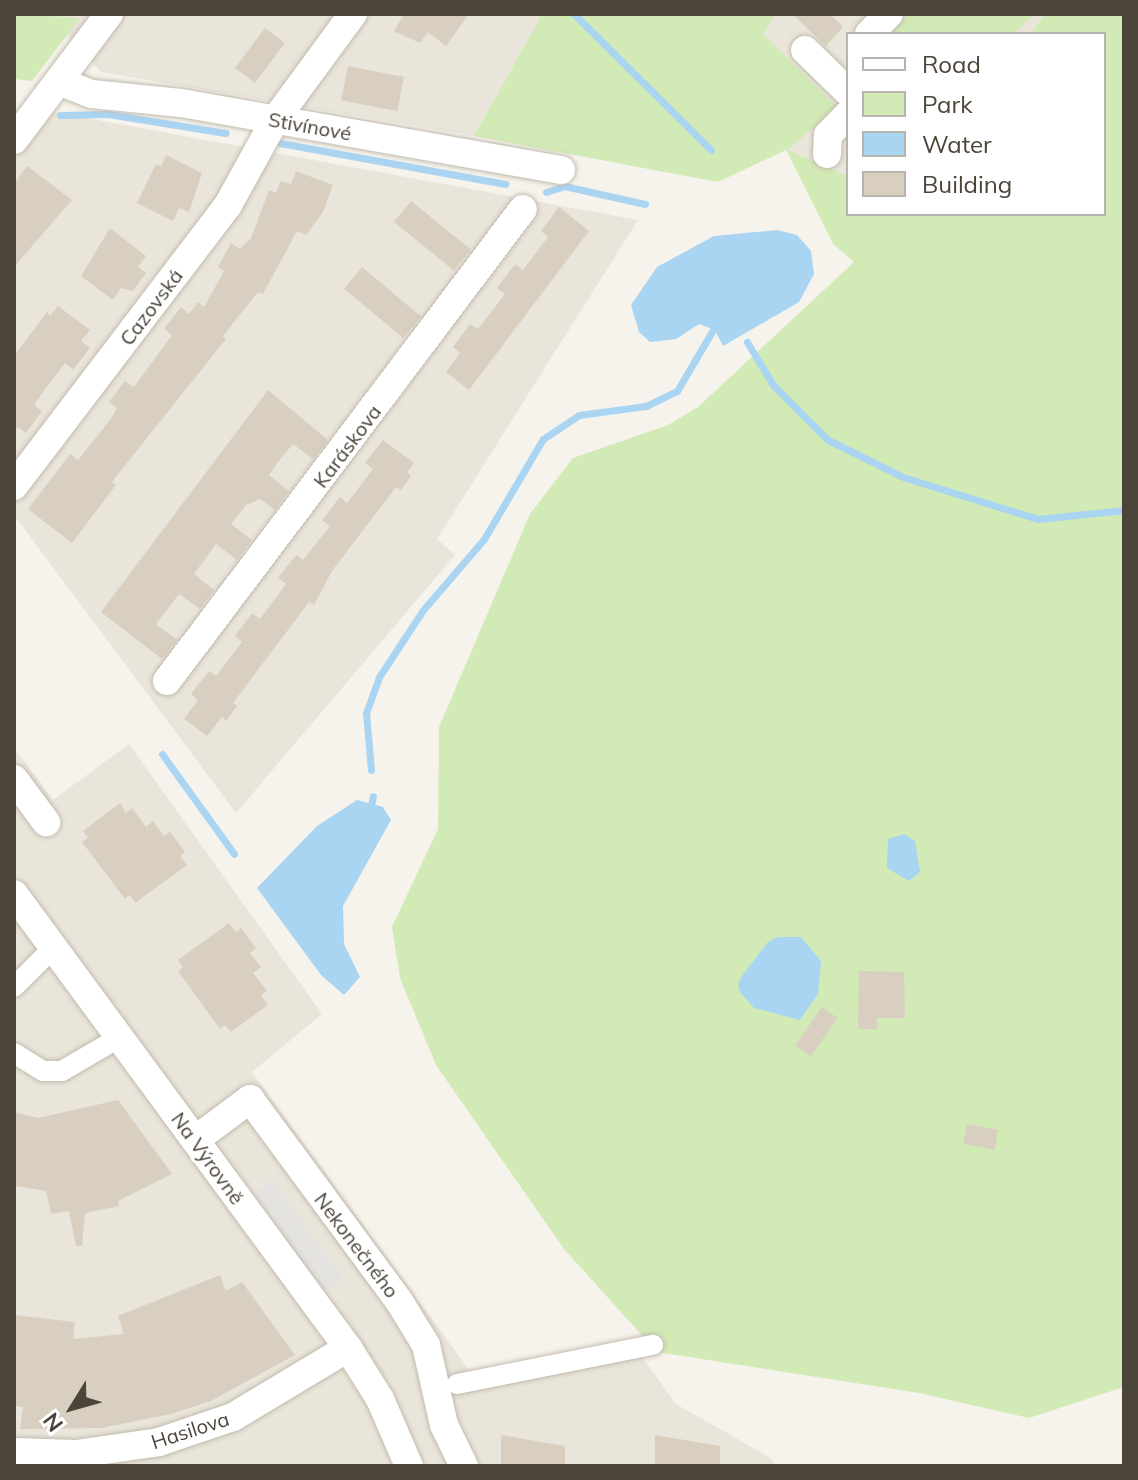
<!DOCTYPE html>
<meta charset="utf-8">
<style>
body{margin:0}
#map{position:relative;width:1138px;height:1480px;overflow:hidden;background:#f6f3ec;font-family:Mulish,sans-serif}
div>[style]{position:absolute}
.residential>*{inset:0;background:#eae5da}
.green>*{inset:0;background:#d2eab5}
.parking>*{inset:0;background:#e5e3e0;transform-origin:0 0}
.water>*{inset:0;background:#a9d4f2}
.stream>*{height:7px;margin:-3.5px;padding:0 3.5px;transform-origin:3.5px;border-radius:3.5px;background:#a9d4f2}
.building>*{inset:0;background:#d8cfc1;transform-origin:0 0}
.roads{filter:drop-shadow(0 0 2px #c2bbae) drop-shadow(0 0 2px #c2bbae)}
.pedestrian>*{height:20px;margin:-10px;padding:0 10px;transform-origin:10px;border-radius:10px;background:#fff}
.minor>*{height:28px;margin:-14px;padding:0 14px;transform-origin:14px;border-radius:14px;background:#fff}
span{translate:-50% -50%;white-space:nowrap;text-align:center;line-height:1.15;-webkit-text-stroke:6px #fff;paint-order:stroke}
.street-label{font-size:20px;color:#4b4439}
.frame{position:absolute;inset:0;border:16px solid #4b4439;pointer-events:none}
.legend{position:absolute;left:846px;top:32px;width:260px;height:184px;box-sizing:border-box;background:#fff;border:2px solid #b7b4b0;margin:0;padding:10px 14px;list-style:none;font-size:24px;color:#4b4439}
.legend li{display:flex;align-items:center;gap:16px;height:40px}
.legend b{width:40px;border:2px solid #b7b4b0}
.north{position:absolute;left:32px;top:1368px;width:80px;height:80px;-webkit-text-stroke:6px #fff;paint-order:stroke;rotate:233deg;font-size:22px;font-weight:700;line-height:32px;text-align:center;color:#4b4439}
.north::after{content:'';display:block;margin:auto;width:28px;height:36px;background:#4b4439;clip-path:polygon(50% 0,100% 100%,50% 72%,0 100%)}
</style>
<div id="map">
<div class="residential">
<div style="clip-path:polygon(48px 14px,542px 14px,474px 136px,101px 72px)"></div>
<div style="clip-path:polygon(776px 14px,1045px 14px,1030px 34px,848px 34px,848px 176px,786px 150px,763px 34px)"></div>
<div style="clip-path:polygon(54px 112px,638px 220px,437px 539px,455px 555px,236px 813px,14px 515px,14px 159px)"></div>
<div style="clip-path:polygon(129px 744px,322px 1014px,252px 1072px,475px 1378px,637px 1350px,676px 1404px,771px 1458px,775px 1466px,14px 1466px,14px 747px,53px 800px)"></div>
</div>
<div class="green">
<div style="clip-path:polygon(14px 14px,80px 18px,32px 81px,14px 79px)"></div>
<div style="clip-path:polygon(542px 14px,776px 14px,763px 34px,838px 108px,787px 150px,848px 176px,848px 214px,1104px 214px,1104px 34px,1030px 34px,1045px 14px,1124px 14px,1124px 1387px,1029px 1418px,919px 1393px,657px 1352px,564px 1249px,436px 1065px,400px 978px,392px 927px,438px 829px,439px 727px,530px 514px,573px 458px,668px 425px,698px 407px,854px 262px,833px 244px,786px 150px,718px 182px,474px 136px)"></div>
<div style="clip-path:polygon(909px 14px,1035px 14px,1014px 34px,890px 34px)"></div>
</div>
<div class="parking">
<div style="left:272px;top:1180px;width:120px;height:24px;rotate:54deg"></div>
</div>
<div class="water">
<div style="clip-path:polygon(777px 230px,797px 235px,811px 251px,814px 274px,799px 302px,723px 346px,715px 330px,699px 324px,676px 339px,650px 342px,639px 332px,631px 305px,657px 267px,714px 236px)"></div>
<div style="clip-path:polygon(357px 800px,383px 807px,391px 820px,343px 906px,344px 944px,360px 977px,344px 995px,321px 975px,257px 888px,317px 826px)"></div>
<div style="clip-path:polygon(904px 834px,915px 841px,920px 872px,909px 881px,887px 868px,888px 839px)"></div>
<div style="clip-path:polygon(778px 937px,801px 937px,821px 961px,818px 994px,800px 1020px,754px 1008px,740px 992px,738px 983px,744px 973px,768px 942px)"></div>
</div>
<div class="stream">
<div style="left:574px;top:14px;width:193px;rotate:44.8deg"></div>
<div style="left:60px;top:115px;width:48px;rotate:-1.2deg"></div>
<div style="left:108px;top:114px;width:119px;rotate:9.2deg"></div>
<div style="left:280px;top:143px;width:229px;rotate:10.3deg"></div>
<div style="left:546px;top:192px;width:19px;rotate:-18deg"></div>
<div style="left:564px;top:186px;width:83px;rotate:12.5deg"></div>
<div style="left:747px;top:342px;width:50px;rotate:58.8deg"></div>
<div style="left:773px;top:385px;width:78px;rotate:45deg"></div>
<div style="left:828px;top:440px;width:84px;rotate:26.3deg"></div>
<div style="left:903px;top:477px;width:141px;rotate:17.3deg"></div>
<div style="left:1038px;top:519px;width:86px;rotate:-6deg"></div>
<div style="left:162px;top:754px;width:123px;rotate:54.2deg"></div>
<div style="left:371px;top:770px;width:57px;rotate:-95deg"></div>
<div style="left:366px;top:713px;width:38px;rotate:-70deg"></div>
<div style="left:379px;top:677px;width:80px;rotate:-56.7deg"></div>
<div style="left:423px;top:610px;width:94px;rotate:-49.3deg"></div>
<div style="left:484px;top:539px;width:116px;rotate:-59.5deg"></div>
<div style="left:543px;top:439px;width:43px;rotate:-33.7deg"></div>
<div style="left:579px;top:415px;width:68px;rotate:-7.7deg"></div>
<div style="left:646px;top:406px;width:34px;rotate:-26deg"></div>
<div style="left:677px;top:391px;width:81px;rotate:-59.6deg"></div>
<div style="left:370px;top:811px;width:15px;rotate:-79deg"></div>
</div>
<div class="building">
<div style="clip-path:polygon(404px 14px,469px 14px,446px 46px,428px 32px,420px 43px,394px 31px)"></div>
<div style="clip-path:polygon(792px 14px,830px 14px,843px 27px,826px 46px)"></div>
<div style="left:265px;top:28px;width:25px;height:50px;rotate:37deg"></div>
<div style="left:348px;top:66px;width:57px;height:35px;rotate:11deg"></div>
<div style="clip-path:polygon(166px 155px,202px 173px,189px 212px,179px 208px,173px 221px,137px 203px,156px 164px,161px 166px)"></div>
<div style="clip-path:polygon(27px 166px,72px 200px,14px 267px,14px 184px)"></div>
<div style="clip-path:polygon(296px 171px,333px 185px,323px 212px,306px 235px,297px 231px,263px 294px,258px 292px,223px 336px,226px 339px,119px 473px,112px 482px,116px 485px,72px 543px,28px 509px,70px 454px,78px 460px,110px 420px,117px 408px,109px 402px,125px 381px,134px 387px,142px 376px,172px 335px,164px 329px,181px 307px,189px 314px,198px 302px,204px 307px,224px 271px,218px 267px,231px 243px,240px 249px,251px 238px,269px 190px,276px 193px,281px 181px,291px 184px)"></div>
<div style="left:411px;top:201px;width:77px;height:27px;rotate:39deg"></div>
<div style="clip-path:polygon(559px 207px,589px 231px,469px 390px,446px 372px,460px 353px,453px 347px,470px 324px,478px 329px,505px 294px,497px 288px,515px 264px,523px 270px,548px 237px,541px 231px)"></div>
<div style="clip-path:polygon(110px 228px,146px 256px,138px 267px,146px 273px,133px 291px,121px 288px,113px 300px,81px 276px)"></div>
<div style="left:362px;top:267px;width:77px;height:28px;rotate:40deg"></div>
<div style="clip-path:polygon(58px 306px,90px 330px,81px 341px,90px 348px,73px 370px,65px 363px,45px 389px,34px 405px,42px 411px,26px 433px,18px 427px,14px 431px,14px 356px,47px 312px,50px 316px)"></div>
<div style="clip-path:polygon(268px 390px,328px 440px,313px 459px,293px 444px,281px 458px,269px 475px,289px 491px,275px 510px,260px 499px,246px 505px,231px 524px,252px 540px,237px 560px,216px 544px,194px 574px,214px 590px,200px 609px,179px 594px,156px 624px,177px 640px,162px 659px,101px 612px)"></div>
<div style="clip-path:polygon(383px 440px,414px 463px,407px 472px,411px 476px,401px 490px,396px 487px,332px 571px,314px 605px,309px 602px,233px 703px,237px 706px,226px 721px,222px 717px,207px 736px,184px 719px,198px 700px,191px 694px,209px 671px,216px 676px,242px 642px,235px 636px,252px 613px,260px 619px,286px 584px,278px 578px,296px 555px,303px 560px,330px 526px,322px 520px,340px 497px,347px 503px,373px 469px,365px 463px)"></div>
<div style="clip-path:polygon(120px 803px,126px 813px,132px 808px,146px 827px,153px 821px,164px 836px,170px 832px,185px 852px,180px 856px,187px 865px,135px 903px,130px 895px,125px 899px,82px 842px,88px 838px,83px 831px)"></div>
<div style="clip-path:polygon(229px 923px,236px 932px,241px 928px,256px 948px,250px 953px,261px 967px,253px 973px,267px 991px,261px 995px,268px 1005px,231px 1032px,225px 1025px,220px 1029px,178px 971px,183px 968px,178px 960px)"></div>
<div style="clip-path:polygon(859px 971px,904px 972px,905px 1018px,877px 1018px,877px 1029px,858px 1029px)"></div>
<div style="left:822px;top:1007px;width:19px;height:47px;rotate:35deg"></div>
<div style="clip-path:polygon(118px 1100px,172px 1174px,118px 1201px,119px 1206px,85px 1213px,82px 1246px,76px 1246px,69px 1211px,51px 1214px,46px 1191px,14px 1186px,14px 1112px,38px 1118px)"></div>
<div style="left:967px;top:1124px;width:32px;height:20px;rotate:11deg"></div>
<div style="clip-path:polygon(220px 1275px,226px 1291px,242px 1282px,295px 1355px,211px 1401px,171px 1414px,101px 1428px,20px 1429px,23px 1407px,14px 1406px,14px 1315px,75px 1322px,73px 1339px,124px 1334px,118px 1316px)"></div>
<div style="clip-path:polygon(501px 1435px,565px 1446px,565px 1466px,501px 1466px)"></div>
<div style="clip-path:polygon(655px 1435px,720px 1446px,720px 1466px,655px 1466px)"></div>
</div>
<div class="roads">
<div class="pedestrian">
<div style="left:14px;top:987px;width:55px;rotate:-45deg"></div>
<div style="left:14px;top:1053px;width:34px;rotate:32deg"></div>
<div style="left:43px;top:1071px;width:19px"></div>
<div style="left:62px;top:1071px;width:67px;rotate:-30.4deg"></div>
<div style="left:457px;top:1384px;width:200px;rotate:-11.3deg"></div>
</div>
<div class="minor">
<div style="left:869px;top:34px;width:28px;rotate:-45deg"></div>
<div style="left:805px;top:50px;width:59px;rotate:44.3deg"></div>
<div style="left:59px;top:81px;width:35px;rotate:22deg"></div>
<div style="left:92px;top:94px;width:89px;rotate:5.8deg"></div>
<div style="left:181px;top:103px;width:386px;rotate:10deg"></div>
<div style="left:14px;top:140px;width:158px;rotate:-53deg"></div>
<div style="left:827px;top:154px;width:19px;rotate:-87deg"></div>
<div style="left:828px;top:135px;width:29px;rotate:-46deg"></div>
<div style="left:14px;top:486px;width:353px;rotate:-52.7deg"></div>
<div style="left:228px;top:205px;width:97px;rotate:-61.1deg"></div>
<div style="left:275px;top:120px;width:132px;rotate:-53.7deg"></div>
<div style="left:167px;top:681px;width:591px;rotate:-52.98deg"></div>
<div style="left:14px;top:779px;width:54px;rotate:53.3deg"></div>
<div style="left:14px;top:894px;width:564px;rotate:53.66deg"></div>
<div style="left:348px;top:1348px;width:60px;rotate:57.9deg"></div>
<div style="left:380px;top:1399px;width:73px;rotate:66.6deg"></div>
<div style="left:195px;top:1140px;width:69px;rotate:-36.7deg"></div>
<div style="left:250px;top:1099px;width:251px;rotate:53.6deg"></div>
<div style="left:399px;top:1301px;width:52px;rotate:58.5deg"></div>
<div style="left:426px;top:1345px;width:82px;rotate:77.3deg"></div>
<div style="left:444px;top:1425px;width:46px;rotate:64deg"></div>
<div style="left:14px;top:1452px;width:62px;rotate:1.8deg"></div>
<div style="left:76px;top:1454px;width:84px;rotate:-8.2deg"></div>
<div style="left:159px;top:1442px;width:78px;rotate:-18.7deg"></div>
<div style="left:233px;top:1417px;width:134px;rotate:-31deg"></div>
</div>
</div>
<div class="street-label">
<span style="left:310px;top:126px;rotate:10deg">Stivínové</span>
<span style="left:151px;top:307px;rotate:-53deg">Cazovská</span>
<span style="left:347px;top:446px;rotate:-53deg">Karáskova</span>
<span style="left:208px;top:1158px;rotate:54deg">Na Výrovně</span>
<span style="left:357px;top:1245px;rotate:53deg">Nekonečného</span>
<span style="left:190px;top:1430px;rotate:-18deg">Hasilova</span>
</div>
<div class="frame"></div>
<ul class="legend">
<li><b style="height:10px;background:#fff"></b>Road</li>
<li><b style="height:22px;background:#d2eab5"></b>Park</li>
<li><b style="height:22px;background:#a9d4f2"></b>Water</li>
<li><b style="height:22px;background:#d8cfc1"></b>Building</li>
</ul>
<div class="north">N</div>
</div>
